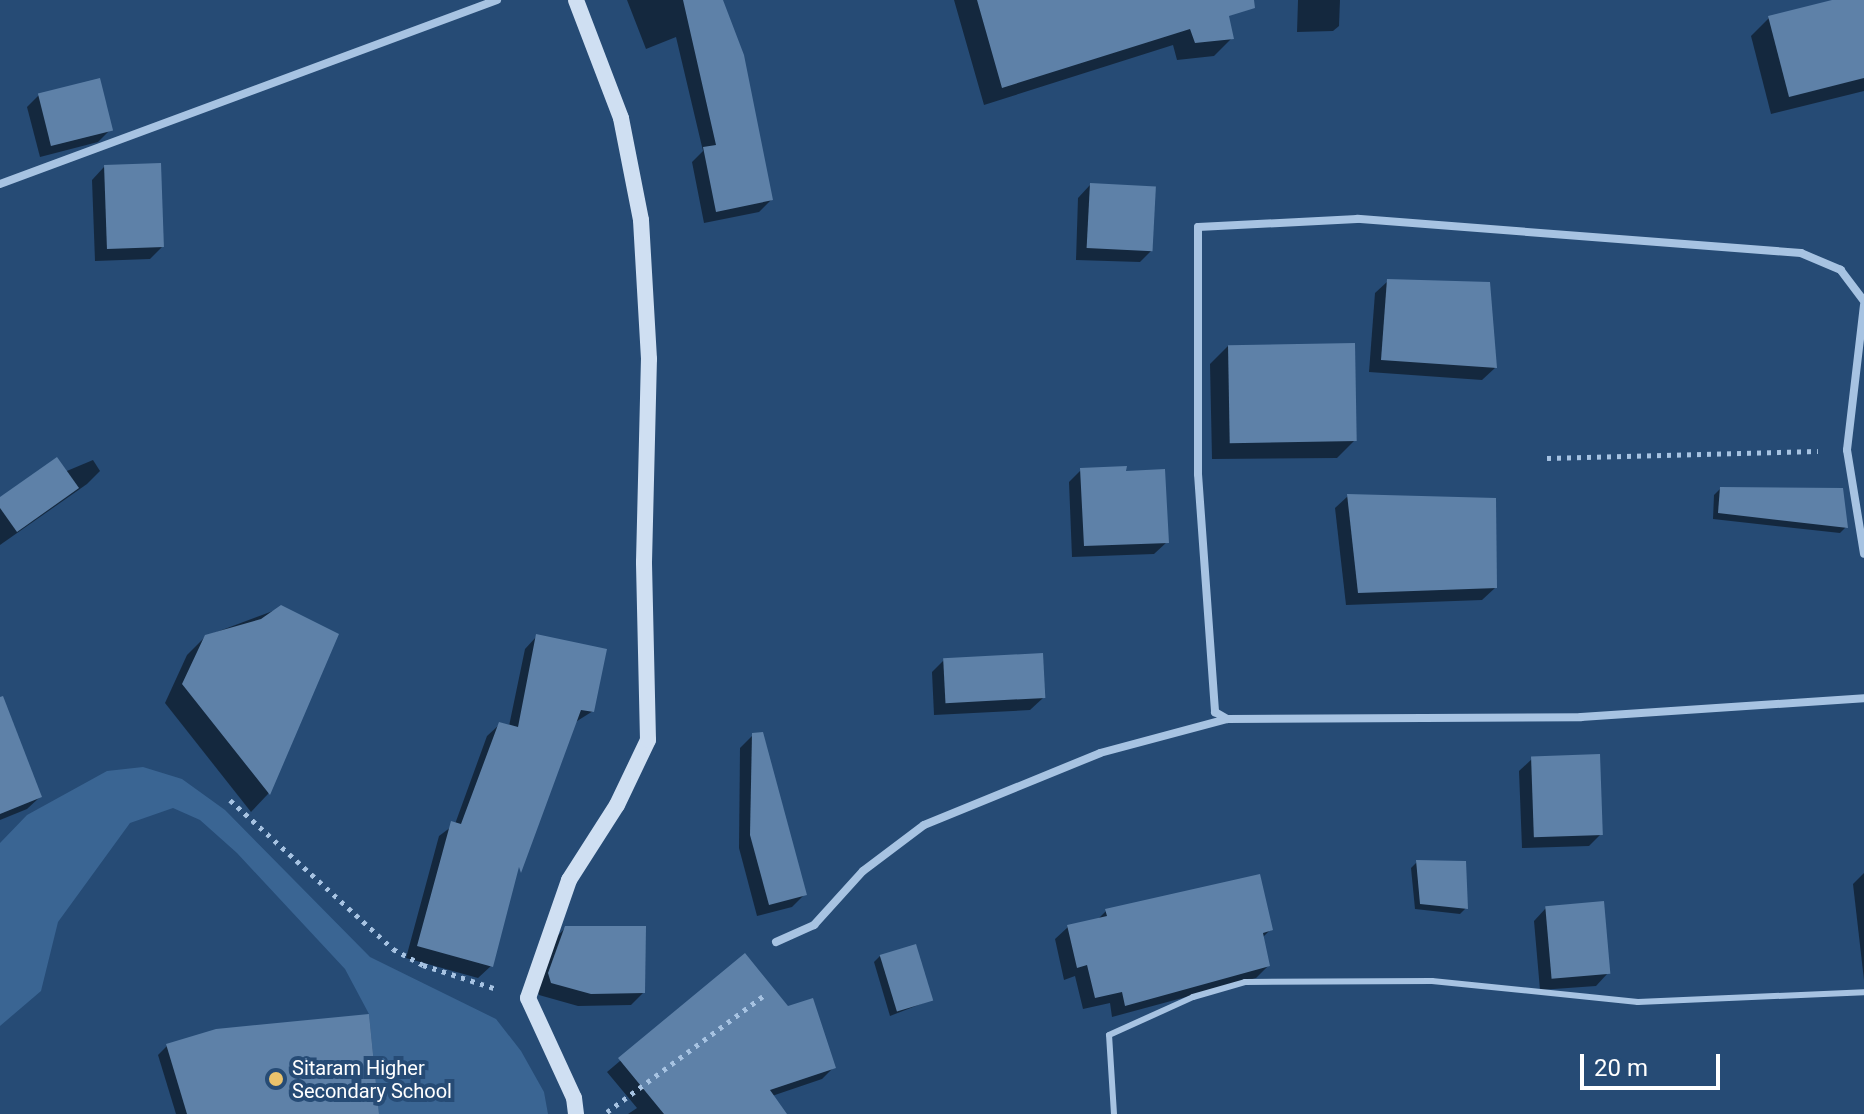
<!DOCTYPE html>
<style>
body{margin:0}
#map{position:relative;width:1864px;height:1114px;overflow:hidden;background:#264b75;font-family:Roboto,sans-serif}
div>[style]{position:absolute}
.green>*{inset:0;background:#3a6593}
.shadow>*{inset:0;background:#0007}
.building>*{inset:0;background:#5e81a8;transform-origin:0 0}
.path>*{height:5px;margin-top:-2.5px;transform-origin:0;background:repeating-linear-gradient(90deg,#a7c3e2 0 4px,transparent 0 10px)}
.service>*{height:6px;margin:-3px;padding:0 3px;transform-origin:3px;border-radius:3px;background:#a7c3e2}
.minor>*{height:8px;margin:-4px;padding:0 4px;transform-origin:4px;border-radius:4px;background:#a7c3e2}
.secondary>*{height:16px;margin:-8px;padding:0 8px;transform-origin:8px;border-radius:8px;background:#cfdff2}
.dots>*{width:22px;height:22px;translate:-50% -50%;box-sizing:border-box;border:4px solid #264b75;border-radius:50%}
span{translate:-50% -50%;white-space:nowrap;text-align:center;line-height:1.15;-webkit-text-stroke:8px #264b75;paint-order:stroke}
.poi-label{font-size:20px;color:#fff}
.left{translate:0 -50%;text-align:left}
.scale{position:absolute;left:1580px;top:1054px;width:140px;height:36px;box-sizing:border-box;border:4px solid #fff;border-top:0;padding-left:10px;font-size:24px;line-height:28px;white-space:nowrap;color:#fff;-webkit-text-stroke:6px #264b75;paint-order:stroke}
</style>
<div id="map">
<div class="green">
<div style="clip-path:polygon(143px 767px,182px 779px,225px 810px,370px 957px,496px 1019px,521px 1051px,544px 1092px,548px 1114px,379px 1114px,369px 1014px,345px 969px,237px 853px,200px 820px,173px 808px,130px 823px,58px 922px,41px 991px,0 1026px,0 843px,27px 815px,107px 771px)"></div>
</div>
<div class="shadow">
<div style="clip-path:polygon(627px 0,721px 0,771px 200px,759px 212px,704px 223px,692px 162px,703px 151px,676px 37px,646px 49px)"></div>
<div style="clip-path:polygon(954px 0,1223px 0,1232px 38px,1214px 56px,1177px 60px,1173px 45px,984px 105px)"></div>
<div style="clip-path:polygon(1298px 0,1340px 0,1339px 26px,1333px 31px,1297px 32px)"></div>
<div style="clip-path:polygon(1841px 0,1864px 0,1864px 91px,1771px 114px,1751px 36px,1769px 18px)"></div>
<div style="clip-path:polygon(39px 95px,111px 129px,98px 142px,40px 157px,27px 107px)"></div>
<div style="clip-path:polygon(104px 167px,162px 247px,150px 259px,95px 261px,92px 180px)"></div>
<div style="clip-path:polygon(1090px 185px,1152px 250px,1140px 262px,1076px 260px,1078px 198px)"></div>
<div style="clip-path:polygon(1388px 281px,1495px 368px,1482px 380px,1369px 372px,1375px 293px)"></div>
<div style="clip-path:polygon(1228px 346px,1355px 440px,1337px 458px,1212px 459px,1210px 364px)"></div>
<div style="clip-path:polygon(93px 460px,100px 471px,87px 484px,0 545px,0 499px)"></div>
<div style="clip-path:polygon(1081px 470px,1124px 473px,1167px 542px,1154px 554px,1072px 557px,1069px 482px)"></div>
<div style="clip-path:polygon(1720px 489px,1846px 527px,1840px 533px,1713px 519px,1714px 495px)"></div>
<div style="clip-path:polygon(1348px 496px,1495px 588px,1482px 600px,1346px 605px,1335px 508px)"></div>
<div style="clip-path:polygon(281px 608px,336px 635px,268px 794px,251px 812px,165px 703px,187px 655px,206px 636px)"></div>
<div style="clip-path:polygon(537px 636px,593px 711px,574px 723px,515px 876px,491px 966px,478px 978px,406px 958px,439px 836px,455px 824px,487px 736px,500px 724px,509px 726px,525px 649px)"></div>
<div style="clip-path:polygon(944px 660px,1043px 698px,1030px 710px,934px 715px,932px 672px)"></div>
<div style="clip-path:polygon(753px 735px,805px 894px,792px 907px,757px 916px,739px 848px,740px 748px)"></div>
<div style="clip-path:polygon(0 751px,40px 797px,27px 809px,0 820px)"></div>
<div style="clip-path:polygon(1532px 759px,1601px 834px,1589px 846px,1522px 848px,1519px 771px)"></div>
<div style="clip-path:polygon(1417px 862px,1466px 908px,1460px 914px,1415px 909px,1411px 868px)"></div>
<div style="clip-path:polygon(1864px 873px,1864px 980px,1853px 884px)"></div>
<div style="clip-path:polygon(1546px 908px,1608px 973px,1596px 986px,1540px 990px,1534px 921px)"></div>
<div style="clip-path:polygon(1106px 911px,1271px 929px,1262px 938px,1268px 966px,1256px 978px,1112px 1017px,1110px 1003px,1083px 1009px,1075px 976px,1064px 980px,1055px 939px,1068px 927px,1097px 920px)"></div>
<div style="clip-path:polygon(565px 928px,643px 993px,631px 1005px,578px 1006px,539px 995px,537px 987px,553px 941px)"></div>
<div style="clip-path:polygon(744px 956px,834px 1067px,822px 1079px,772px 1096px,785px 1114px,628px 1114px,637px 1108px,607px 1072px)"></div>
<div style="clip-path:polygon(880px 956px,931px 1000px,890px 1016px,874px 962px)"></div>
<div style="clip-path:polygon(167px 1046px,377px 1114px,176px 1114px,158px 1055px)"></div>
</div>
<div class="building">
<div style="clip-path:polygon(683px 0,723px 0,744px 55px,773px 200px,716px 212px,703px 147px,716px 145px)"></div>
<div style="clip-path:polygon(977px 0,1254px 0,1255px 8px,1229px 16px,1234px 39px,1195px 43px,1190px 29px,1002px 88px)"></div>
<div style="clip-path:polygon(1832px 0,1864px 0,1864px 78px,1789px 97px,1768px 16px)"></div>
<div style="left:100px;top:78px;width:54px;height:64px;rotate:76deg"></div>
<div style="left:161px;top:163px;width:84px;height:57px;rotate:88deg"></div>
<div style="left:1090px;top:183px;width:66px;height:65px;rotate:3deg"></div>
<div style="clip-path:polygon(1387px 279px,1490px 282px,1497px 368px,1381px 360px)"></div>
<div style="left:1355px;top:343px;width:98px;height:127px;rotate:89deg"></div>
<div style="clip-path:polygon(57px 457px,79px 488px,17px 532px,0 508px,0 497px)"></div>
<div style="clip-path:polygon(1127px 466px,1126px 471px,1165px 469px,1169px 543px,1084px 546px,1080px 468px)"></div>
<div style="clip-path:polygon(1720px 487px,1843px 488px,1848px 528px,1718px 513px)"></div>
<div style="clip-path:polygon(1347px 494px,1496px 498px,1497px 588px,1358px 593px)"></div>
<div style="clip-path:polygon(281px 605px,339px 634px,270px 795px,182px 684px,205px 635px,261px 619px)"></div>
<div style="clip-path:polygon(536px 634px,607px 649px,594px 712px,581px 710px,521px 873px,519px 867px,493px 967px,417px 946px,451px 821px,461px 824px,499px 722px,518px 727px)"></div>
<div style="left:1043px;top:653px;width:45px;height:100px;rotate:87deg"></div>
<div style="clip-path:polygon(3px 696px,42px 797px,0 814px,0 697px)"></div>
<div style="clip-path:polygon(763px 732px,807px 895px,769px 905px,750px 835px,752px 733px)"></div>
<div style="left:1600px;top:754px;width:81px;height:69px;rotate:88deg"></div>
<div style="clip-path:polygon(1416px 860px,1466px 861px,1468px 909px,1420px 904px)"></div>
<div style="clip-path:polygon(1260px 874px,1273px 930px,1263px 933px,1270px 966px,1125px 1006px,1122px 992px,1095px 998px,1087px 965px,1077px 968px,1067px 925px,1107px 916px,1105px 909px)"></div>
<div style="left:1604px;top:901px;width:73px;height:59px;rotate:85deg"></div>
<div style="clip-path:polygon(565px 926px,646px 926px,645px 993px,591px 994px,551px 983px,548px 973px)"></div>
<div style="left:916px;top:944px;width:59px;height:38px;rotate:73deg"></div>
<div style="clip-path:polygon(745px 953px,788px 1006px,813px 998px,836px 1068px,770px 1090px,787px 1114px,664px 1114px,618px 1058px)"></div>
<div style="clip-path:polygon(369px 1014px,379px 1114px,187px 1114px,166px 1044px,216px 1029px)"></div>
</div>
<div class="path">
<div style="left:1547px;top:458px;width:271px;rotate:-1.5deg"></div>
<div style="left:230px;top:800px;width:221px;rotate:42.4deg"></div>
<div style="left:393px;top:949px;width:34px;rotate:28deg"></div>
<div style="left:423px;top:965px;width:78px;rotate:18deg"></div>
<div style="left:607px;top:1112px;width:194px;rotate:-36.6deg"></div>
</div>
<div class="service">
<div style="left:1114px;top:1114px;width:79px;rotate:-93.6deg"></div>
<div style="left:1109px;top:1035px;width:92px;rotate:-24.3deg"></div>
<div style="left:1193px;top:997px;width:54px;rotate:-16.1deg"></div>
<div style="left:1245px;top:982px;width:187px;rotate:-0.3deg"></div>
<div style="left:1432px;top:981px;width:207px;rotate:5.8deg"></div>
<div style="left:1638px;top:1002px;width:226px;rotate:-2.5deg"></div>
</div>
<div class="minor">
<div style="left:0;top:184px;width:530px;rotate:-20.32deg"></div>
<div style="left:1864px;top:301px;width:39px;rotate:-127deg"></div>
<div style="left:1841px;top:270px;width:43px;rotate:-157deg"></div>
<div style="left:1801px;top:253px;width:445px;rotate:-175.6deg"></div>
<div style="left:1357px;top:219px;width:159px;rotate:177.1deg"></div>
<div style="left:1198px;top:227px;width:247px;rotate:90deg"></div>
<div style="left:1198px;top:474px;width:239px;rotate:85.9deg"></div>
<div style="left:1215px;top:712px;width:14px;rotate:30deg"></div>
<div style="left:1227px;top:719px;width:354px;rotate:-0.3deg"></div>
<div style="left:1581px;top:717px;width:284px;rotate:-3.8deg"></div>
<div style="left:1864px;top:305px;width:146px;rotate:96.7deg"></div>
<div style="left:1847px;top:450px;width:105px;rotate:80.7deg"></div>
<div style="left:776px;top:942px;width:42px;rotate:-24.1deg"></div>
<div style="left:814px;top:925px;width:73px;rotate:-47.8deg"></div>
<div style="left:863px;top:871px;width:76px;rotate:-37deg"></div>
<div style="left:924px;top:825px;width:190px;rotate:-22.2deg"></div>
<div style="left:1100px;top:753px;width:131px;rotate:-15deg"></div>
</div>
<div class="secondary">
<div style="left:576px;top:1114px;width:16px;rotate:-97deg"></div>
<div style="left:574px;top:1098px;width:110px;rotate:-114.7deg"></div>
<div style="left:528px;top:998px;width:125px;rotate:-70.8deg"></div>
<div style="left:569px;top:880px;width:89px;rotate:-57.4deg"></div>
<div style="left:617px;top:805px;width:72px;rotate:-64.5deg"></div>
<div style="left:648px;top:740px;width:178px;rotate:-91.3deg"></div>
<div style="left:644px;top:562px;width:203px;rotate:-88.6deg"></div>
<div style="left:649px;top:359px;width:139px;rotate:-93.3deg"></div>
<div style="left:641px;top:220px;width:104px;rotate:-101.1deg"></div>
<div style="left:621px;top:118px;width:126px;rotate:-110.9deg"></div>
</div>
<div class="dots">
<div style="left:276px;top:1079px;background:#eac26c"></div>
</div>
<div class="poi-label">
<span class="left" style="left:292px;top:1080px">Sitaram Higher<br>Secondary School</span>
</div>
<div class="scale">20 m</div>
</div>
